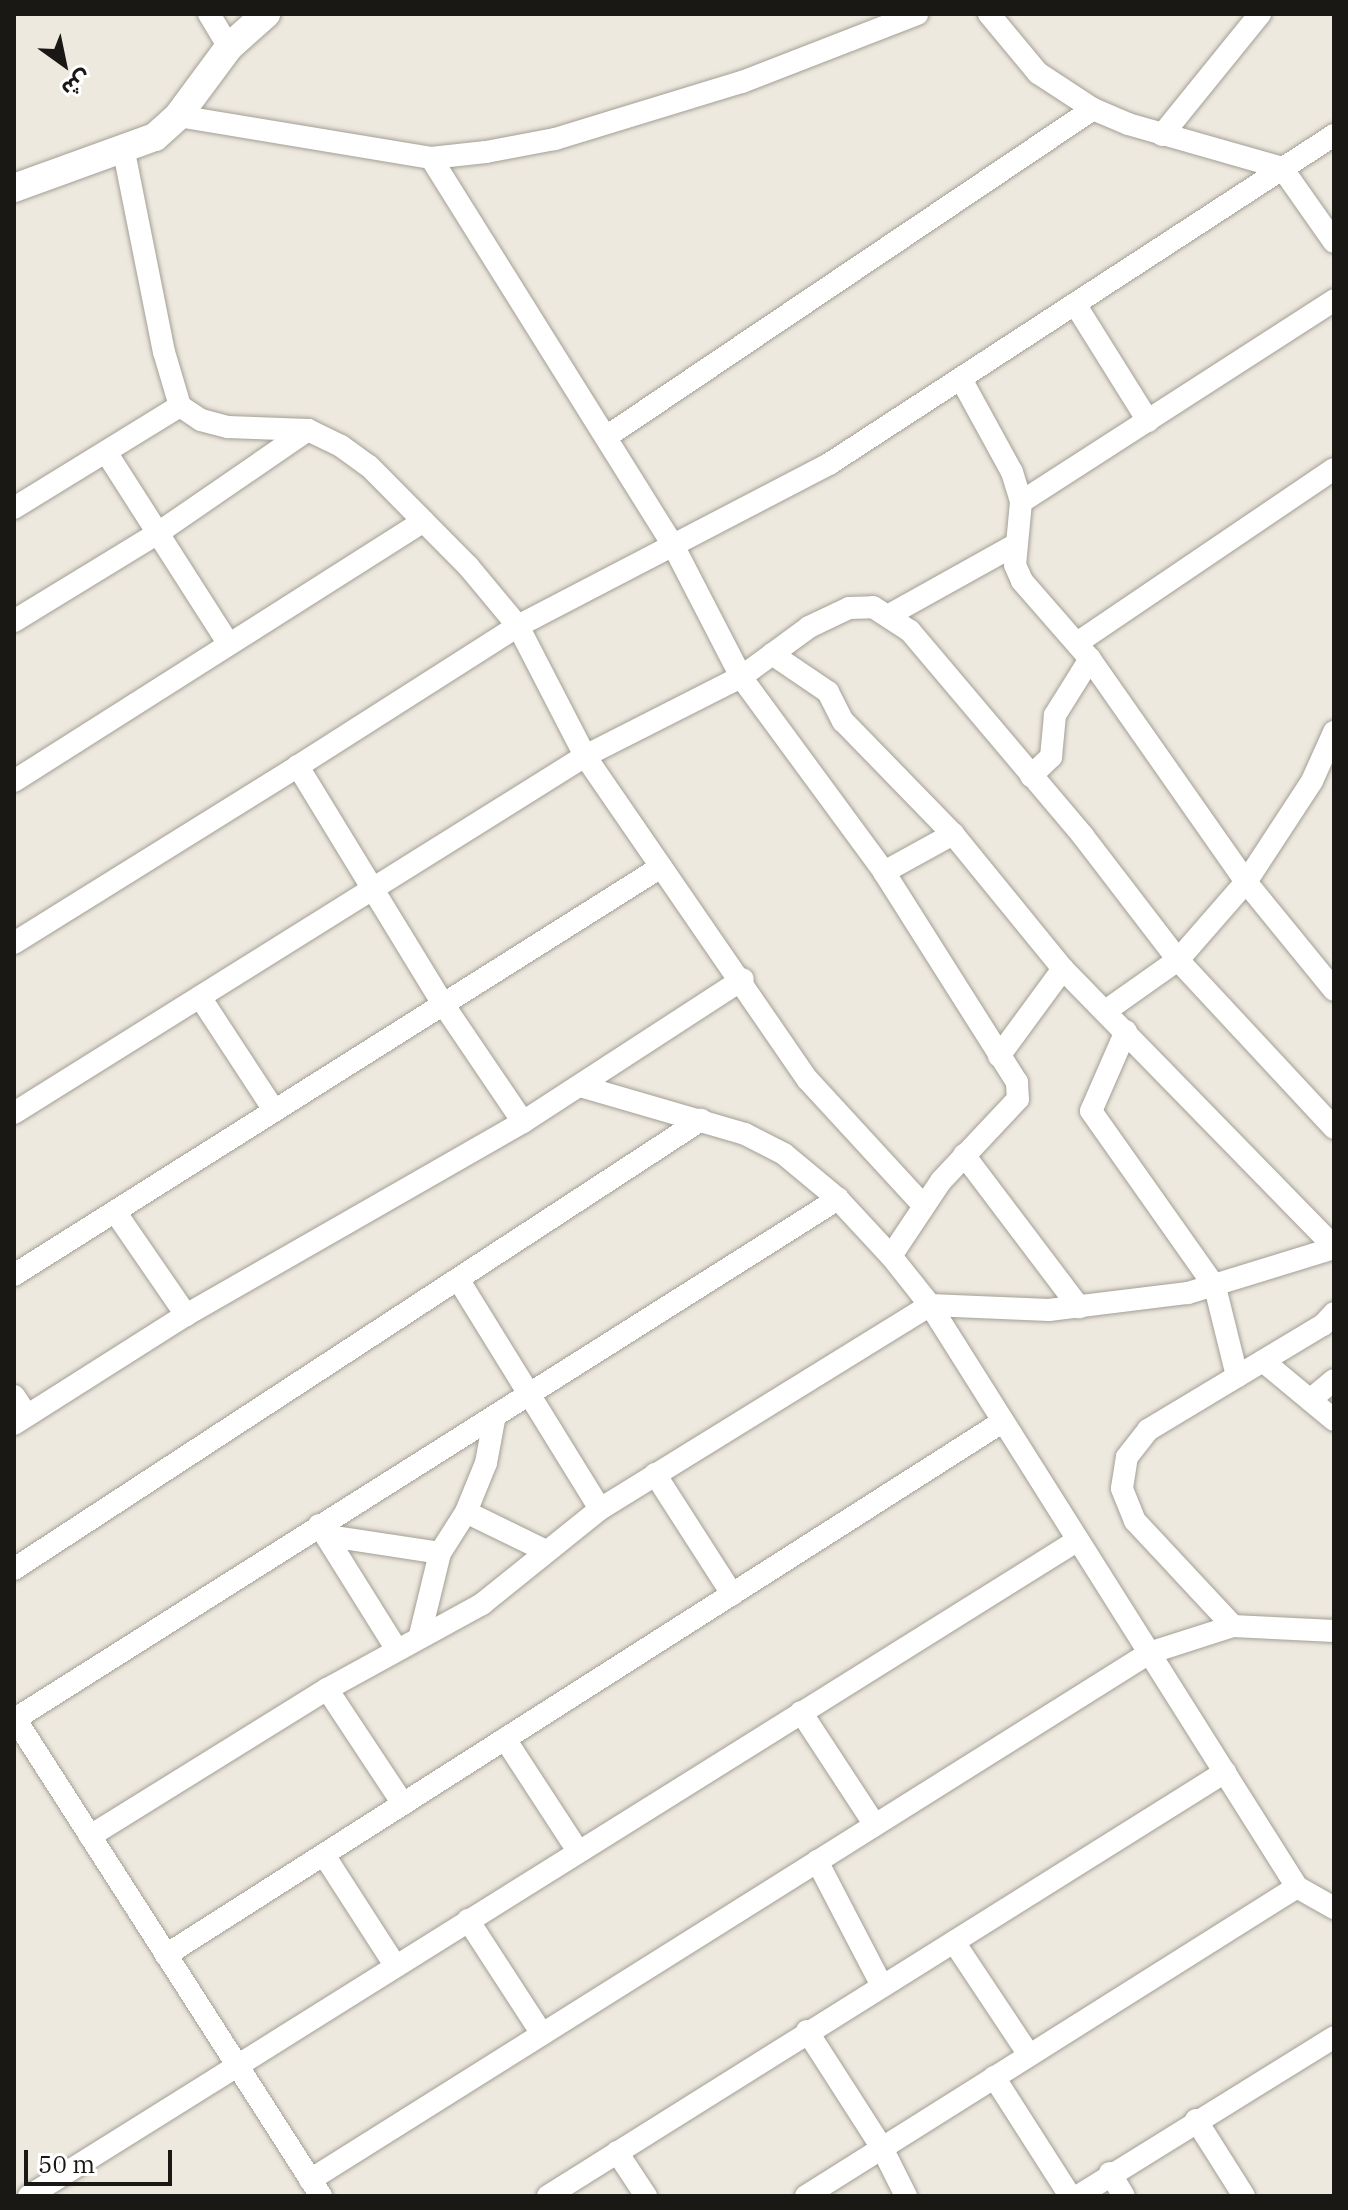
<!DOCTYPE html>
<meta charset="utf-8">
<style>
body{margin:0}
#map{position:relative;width:1348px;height:2210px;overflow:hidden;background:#eee9df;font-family:"IBM Plex Serif","Noto Sans Arabic",serif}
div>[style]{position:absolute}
.roads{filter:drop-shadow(0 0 2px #a39f95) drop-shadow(0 0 2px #a39f95)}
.minor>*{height:22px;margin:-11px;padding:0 11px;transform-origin:11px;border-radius:11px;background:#fff}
.tertiary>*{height:28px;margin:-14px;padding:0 14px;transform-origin:14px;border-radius:14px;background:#fff}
span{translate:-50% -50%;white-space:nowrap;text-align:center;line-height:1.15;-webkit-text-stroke:6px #fff;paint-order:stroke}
.frame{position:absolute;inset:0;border:16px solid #1a1814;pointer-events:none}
.north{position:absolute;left:24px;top:24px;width:80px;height:80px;-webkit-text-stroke:6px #fff;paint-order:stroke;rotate:147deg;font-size:22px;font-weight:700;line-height:32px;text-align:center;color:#1a1814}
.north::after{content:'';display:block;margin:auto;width:28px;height:36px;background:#1a1814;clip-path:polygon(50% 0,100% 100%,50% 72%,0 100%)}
.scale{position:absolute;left:24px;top:2150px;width:148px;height:36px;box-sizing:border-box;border:4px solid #1a1814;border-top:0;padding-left:10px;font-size:24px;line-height:28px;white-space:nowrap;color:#1a1814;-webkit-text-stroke:6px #fff;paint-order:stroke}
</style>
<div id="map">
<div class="roads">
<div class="minor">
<div style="left:209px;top:14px;width:39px;rotate:59deg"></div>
<div style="left:989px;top:14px;width:77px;rotate:50.3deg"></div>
<div style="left:1038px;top:73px;width:66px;rotate:33.2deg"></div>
<div style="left:1093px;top:109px;width:38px;rotate:23deg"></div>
<div style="left:1128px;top:124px;width:160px;rotate:15.9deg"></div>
<div style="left:1282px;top:168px;width:90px;rotate:54.9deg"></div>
<div style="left:178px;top:116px;width:256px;rotate:9.4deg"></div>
<div style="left:431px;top:158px;width:55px;rotate:-6.2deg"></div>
<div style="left:486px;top:152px;width:70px;rotate:-10.7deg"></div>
<div style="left:555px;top:139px;width:195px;rotate:-17deg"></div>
<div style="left:742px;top:82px;width:188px;rotate:-21.2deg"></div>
<div style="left:1162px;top:135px;width:156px;rotate:-51deg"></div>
<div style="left:124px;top:152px;width:204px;rotate:78.7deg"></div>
<div style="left:164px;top:352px;width:56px;rotate:73.5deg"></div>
<div style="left:180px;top:406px;width:25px;rotate:34deg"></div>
<div style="left:201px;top:420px;width:28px;rotate:15deg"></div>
<div style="left:228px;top:427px;width:80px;rotate:2.1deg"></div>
<div style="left:308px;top:430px;width:37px;rotate:26deg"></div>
<div style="left:341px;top:446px;width:34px;rotate:36deg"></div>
<div style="left:369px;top:466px;width:141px;rotate:45.3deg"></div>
<div style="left:468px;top:566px;width:78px;rotate:50.2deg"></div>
<div style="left:518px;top:626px;width:146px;rotate:62.7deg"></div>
<div style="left:585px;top:756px;width:393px;rotate:55.5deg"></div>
<div style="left:808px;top:1080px;width:171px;rotate:47.4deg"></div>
<div style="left:431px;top:158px;width:456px;rotate:58deg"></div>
<div style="left:673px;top:545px;width:148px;rotate:62.7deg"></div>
<div style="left:741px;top:677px;width:242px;rotate:53.7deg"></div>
<div style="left:884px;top:872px;width:249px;rotate:57.7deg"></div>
<div style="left:1017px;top:1082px;width:17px;rotate:87deg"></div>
<div style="left:1018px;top:1099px;width:112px;rotate:133.2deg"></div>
<div style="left:941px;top:1181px;width:90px;rotate:123.7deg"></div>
<div style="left:1075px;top:304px;width:138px;rotate:58deg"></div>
<div style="left:961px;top:379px;width:106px;rotate:61.3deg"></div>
<div style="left:1012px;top:472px;width:31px;rotate:73deg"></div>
<div style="left:1021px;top:502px;width:63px;rotate:95.4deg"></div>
<div style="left:1015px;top:565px;width:17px;rotate:66deg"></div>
<div style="left:1022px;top:581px;width:103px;rotate:48.9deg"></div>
<div style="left:1090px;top:659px;width:272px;rotate:55deg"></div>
<div style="left:1246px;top:882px;width:139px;rotate:50.8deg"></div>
<div style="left:606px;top:437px;width:587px;rotate:-33.96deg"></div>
<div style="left:106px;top:452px;width:228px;rotate:57.4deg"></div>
<div style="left:1021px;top:502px;width:373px;rotate:-32.8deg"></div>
<div style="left:14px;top:508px;width:195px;rotate:-31.6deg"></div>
<div style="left:891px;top:614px;width:142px;rotate:-29.1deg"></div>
<div style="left:14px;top:621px;width:169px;rotate:-31.4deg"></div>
<div style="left:158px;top:533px;width:182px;rotate:-34.5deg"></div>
<div style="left:1077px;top:643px;width:310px;rotate:-34.1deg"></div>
<div style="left:772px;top:654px;width:68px;rotate:34.2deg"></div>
<div style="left:828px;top:692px;width:33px;rotate:63deg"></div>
<div style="left:843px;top:721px;width:158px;rotate:45.8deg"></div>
<div style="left:953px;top:834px;width:174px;rotate:50.8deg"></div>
<div style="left:1063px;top:969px;width:388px;rotate:45.7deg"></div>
<div style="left:1031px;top:776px;width:28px;rotate:-44deg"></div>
<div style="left:1051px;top:757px;width:42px;rotate:-84.6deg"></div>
<div style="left:1055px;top:715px;width:66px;rotate:-58deg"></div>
<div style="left:14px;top:781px;width:485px;rotate:-32.4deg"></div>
<div style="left:884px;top:872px;width:79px;rotate:-28.8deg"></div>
<div style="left:14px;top:943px;width:335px;rotate:-31.9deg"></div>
<div style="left:200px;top:997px;width:135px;rotate:56.8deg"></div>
<div style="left:1107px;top:1010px;width:87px;rotate:-35.2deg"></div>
<div style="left:1178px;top:960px;width:103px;rotate:-48.9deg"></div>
<div style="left:1246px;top:882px;width:121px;rotate:-56.8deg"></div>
<div style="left:1312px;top:781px;width:54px;rotate:-65.8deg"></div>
<div style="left:1126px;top:1031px;width:87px;rotate:113.6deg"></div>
<div style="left:1091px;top:1111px;width:215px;rotate:54.8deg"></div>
<div style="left:1215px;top:1287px;width:92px;rotate:76.1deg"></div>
<div style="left:999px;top:1056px;width:108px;rotate:-53.7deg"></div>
<div style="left:580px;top:1086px;width:172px;rotate:16.2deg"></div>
<div style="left:745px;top:1134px;width:44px;rotate:27.1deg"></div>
<div style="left:784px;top:1154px;width:70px;rotate:39.8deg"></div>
<div style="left:838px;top:1199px;width:78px;rotate:47.1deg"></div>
<div style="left:891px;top:1256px;width:63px;rotate:51.5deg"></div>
<div style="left:930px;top:1305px;width:688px;rotate:57.77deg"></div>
<div style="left:1297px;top:1887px;width:43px;rotate:29.6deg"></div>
<div style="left:14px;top:1113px;width:673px;rotate:-32.01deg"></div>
<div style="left:585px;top:756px;width:175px;rotate:-26.9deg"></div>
<div style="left:741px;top:677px;width:84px;rotate:-36.3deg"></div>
<div style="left:809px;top:627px;width:44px;rotate:-25.4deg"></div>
<div style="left:849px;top:608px;width:24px;rotate:-2deg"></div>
<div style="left:873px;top:607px;width:44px;rotate:33deg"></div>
<div style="left:910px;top:631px;width:268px;rotate:49.8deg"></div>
<div style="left:1083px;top:836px;width:156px;rotate:52.5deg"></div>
<div style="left:1178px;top:960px;width:229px;rotate:47.1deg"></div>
<div style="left:523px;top:1122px;width:143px;rotate:-124.1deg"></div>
<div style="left:443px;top:1004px;width:279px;rotate:-121.4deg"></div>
<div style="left:298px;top:766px;width:261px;rotate:-32.5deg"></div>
<div style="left:518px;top:626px;width:351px;rotate:-27.5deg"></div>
<div style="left:829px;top:464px;width:603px;rotate:-33.08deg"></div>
<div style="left:964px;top:1155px;width:191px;rotate:52.9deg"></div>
<div style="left:116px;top:1213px;width:124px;rotate:55.5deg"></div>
<div style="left:14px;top:1275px;width:765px;rotate:-32.24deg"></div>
<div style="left:458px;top:1279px;width:270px;rotate:58.3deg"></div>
<div style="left:1263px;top:1361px;width:92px;rotate:39.7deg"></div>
<div style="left:14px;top:1396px;width:23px;rotate:56deg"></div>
<div style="left:1310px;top:1400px;width:31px;rotate:-40deg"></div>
<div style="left:14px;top:1424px;width:204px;rotate:-32.4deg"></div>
<div style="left:186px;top:1315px;width:388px;rotate:-29.8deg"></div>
<div style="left:523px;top:1122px;width:262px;rotate:-33deg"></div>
<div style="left:655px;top:1474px;width:143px;rotate:57.3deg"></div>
<div style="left:466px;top:1512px;width:87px;rotate:26deg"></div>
<div style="left:319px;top:1525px;width:145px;rotate:58deg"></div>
<div style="left:329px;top:1536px;width:112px;rotate:8.7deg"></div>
<div style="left:14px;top:1569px;width:821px;rotate:-33.17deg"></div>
<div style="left:1233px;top:1626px;width:144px;rotate:-133deg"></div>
<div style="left:1135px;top:1521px;width:35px;rotate:-112deg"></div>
<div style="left:1122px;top:1488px;width:31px;rotate:-81deg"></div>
<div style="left:1127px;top:1457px;width:34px;rotate:-52deg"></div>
<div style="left:1148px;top:1430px;width:204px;rotate:-31deg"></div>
<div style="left:1323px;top:1325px;width:16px;rotate:-47deg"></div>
<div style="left:420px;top:1635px;width:84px;rotate:-76.3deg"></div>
<div style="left:440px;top:1553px;width:49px;rotate:-57.6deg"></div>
<div style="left:466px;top:1512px;width:53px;rotate:-67.8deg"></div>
<div style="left:486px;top:1463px;width:44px;rotate:-79.5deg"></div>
<div style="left:327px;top:1689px;width:138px;rotate:56.5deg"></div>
<div style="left:801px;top:1712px;width:135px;rotate:56.8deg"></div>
<div style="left:14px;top:1717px;width:569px;rotate:57.34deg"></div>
<div style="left:15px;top:1719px;width:974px;rotate:-32.29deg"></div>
<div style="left:505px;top:1739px;width:134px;rotate:56.9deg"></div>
<div style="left:90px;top:1836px;width:279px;rotate:-31.8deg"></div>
<div style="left:327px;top:1689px;width:177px;rotate:-28.7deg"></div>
<div style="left:482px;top:1604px;width:151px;rotate:-38.8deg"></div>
<div style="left:600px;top:1509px;width:388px;rotate:-31.7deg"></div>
<div style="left:930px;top:1305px;width:119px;rotate:2.4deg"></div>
<div style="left:1049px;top:1310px;width:140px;rotate:-7deg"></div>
<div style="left:1188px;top:1293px;width:153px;rotate:-17.1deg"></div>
<div style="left:324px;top:1855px;width:131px;rotate:57.2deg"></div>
<div style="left:817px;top:1861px;width:139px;rotate:62.5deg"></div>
<div style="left:468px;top:1920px;width:136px;rotate:57deg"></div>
<div style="left:954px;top:1942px;width:136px;rotate:56.4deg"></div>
<div style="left:166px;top:1955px;width:991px;rotate:-32.52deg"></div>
<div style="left:807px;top:2031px;width:139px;rotate:57.3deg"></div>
<div style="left:882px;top:2148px;width:54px;rotate:63.4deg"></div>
<div style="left:994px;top:2077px;width:141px;rotate:57.4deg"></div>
<div style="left:1196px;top:2120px;width:90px;rotate:57.7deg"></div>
<div style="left:617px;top:2152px;width:53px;rotate:56.6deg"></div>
<div style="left:1110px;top:2173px;width:27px;rotate:59deg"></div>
<div style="left:310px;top:2180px;width:991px;rotate:-32.13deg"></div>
<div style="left:1149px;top:1653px;width:88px;rotate:-17.8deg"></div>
<div style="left:1233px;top:1626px;width:101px;rotate:2.8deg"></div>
<div style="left:29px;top:2196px;width:1237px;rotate:-32.02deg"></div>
<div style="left:548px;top:2196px;width:799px;rotate:-32.06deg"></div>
<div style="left:806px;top:2196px;width:580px;rotate:-32.18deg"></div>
<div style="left:1078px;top:2196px;width:301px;rotate:-31.8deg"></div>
</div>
<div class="tertiary">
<div style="left:14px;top:188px;width:150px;rotate:-19.9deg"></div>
<div style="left:155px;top:137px;width:31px;rotate:-42deg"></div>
<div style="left:178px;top:116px;width:86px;rotate:-53.5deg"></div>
<div style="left:229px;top:47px;width:50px;rotate:-41.7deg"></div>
</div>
</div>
<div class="frame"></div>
<div class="north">ش</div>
<div class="scale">50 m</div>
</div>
